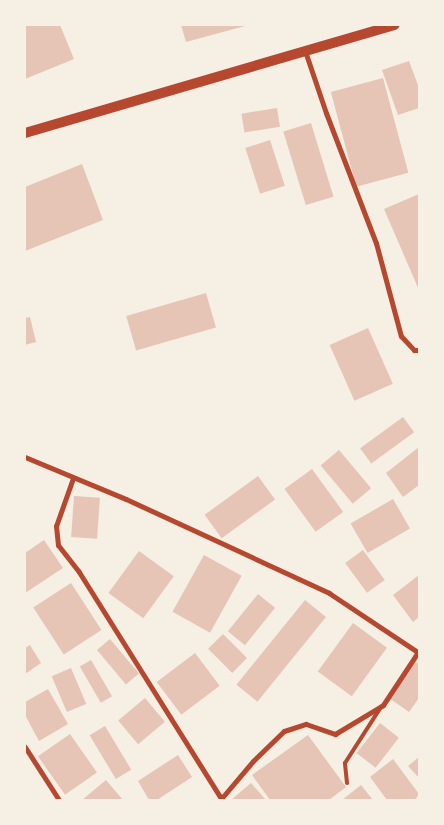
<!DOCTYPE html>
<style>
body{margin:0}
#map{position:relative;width:444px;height:825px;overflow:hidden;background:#f6efe4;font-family:"PT Sans Narrow",sans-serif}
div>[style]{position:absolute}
.building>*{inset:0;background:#e6c5b7;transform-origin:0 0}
.service>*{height:4px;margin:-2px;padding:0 2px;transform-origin:2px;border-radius:2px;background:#b5482f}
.minor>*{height:5px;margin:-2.5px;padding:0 2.5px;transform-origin:2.5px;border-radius:2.5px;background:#b5482f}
.secondary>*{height:10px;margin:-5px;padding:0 5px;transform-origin:5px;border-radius:5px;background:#b5482f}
span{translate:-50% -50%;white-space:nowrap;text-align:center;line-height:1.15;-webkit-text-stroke:4px #f6efe4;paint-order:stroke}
.frame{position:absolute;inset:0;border:26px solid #f6efe4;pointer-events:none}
</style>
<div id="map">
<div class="building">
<div style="clip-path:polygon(25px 25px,60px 25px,74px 59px,25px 79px)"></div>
<div style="clip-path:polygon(181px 25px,245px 25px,245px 26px,186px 42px)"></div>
<div style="clip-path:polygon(409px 61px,419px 88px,419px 108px,398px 115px,382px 70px)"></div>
<div style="left:383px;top:78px;width:98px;height:54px;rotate:75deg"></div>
<div style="left:277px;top:108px;width:19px;height:36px;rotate:81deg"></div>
<div style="left:311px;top:123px;width:77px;height:29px;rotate:73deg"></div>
<div style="left:270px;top:140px;width:48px;height:26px;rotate:72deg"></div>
<div style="clip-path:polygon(82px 164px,103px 220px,25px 251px,25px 187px)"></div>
<div style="clip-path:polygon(419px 194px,419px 290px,384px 209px)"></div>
<div style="left:206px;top:293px;width:36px;height:83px;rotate:74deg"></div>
<div style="clip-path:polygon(30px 317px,36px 342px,25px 345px,25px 318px)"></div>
<div style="left:368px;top:328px;width:61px;height:42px;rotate:66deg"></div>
<div style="left:403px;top:417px;width:19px;height:53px;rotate:54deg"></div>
<div style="clip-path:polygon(419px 447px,419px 485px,403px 497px,386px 473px)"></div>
<div style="left:339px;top:450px;width:50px;height:24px;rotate:50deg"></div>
<div style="left:312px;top:469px;width:53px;height:34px;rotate:54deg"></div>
<div style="left:258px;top:476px;width:29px;height:66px;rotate:54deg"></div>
<div style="left:74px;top:496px;width:26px;height:41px;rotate:4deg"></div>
<div style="left:393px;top:499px;width:34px;height:49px;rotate:60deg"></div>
<div style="clip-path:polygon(44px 540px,63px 568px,25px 593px,25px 553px)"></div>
<div style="left:363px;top:550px;width:37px;height:22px;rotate:54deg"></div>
<div style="left:139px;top:551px;width:43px;height:52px;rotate:36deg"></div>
<div style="left:204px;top:555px;width:43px;height:65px;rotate:29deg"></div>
<div style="clip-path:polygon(419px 575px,419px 617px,413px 622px,393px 595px)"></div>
<div style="left:71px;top:583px;width:56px;height:45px;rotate:57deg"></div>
<div style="left:258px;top:594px;width:22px;height:48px;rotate:39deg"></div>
<div style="left:305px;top:600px;width:27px;height:109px;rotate:39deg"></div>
<div style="left:353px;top:623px;width:42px;height:60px;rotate:36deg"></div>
<div style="left:223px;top:634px;width:34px;height:21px;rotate:45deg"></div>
<div style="left:110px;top:639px;width:45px;height:17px;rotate:50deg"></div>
<div style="clip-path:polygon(30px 645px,41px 663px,25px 674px,25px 648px)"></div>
<div style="left:195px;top:653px;width:41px;height:48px;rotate:53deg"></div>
<div style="left:91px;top:660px;width:42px;height:13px;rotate:60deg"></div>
<div style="clip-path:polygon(415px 661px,419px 665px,419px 698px,409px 712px,389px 698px)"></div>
<div style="left:71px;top:668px;width:39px;height:21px;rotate:67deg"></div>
<div style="clip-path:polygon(48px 689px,68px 724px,39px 741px,25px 715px,25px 702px)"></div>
<div style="left:145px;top:698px;width:31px;height:35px;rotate:50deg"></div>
<div style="left:380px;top:723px;width:24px;height:38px;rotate:38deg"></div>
<div style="left:105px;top:726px;width:51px;height:18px;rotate:59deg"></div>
<div style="left:70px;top:734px;width:47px;height:39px;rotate:55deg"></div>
<div style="clip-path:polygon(308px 735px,346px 787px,329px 800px,270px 800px,252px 775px)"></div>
<div style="clip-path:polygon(178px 755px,192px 777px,157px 800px,149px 800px,138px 781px)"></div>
<div style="clip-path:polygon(419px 757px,419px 778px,408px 766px)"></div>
<div style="clip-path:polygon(393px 759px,419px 794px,415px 800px,387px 800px,370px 777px)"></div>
<div style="clip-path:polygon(106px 780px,123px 800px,82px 800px)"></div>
<div style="clip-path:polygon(251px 783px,266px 800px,231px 800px)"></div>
<div style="clip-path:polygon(361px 785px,373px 800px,342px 800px)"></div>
</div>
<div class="service">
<div style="left:347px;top:783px;width:20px;rotate:-96deg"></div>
<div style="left:345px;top:763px;width:67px;rotate:-57.3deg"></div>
</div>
<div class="minor">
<div style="left:305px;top:51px;width:65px;rotate:71.3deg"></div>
<div style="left:326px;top:113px;width:139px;rotate:69deg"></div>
<div style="left:376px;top:243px;width:96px;rotate:75deg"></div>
<div style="left:401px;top:336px;width:19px;rotate:47deg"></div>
<div style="left:414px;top:350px;width:5px"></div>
<div style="left:25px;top:457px;width:109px;rotate:22.6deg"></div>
<div style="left:126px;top:499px;width:224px;rotate:24.8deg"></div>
<div style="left:329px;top:593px;width:108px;rotate:33.7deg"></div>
<div style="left:73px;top:478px;width:51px;rotate:109.5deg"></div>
<div style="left:56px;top:526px;width:19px;rotate:84deg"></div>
<div style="left:58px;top:545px;width:34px;rotate:52deg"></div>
<div style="left:79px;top:572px;width:267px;rotate:57.9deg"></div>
<div style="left:25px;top:747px;width:63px;rotate:57.3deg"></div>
<div style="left:220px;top:800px;width:51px;rotate:-49.8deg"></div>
<div style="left:253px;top:761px;width:43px;rotate:-44.1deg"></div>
<div style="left:284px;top:731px;width:23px;rotate:-18deg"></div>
<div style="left:306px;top:724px;width:31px;rotate:19deg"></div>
<div style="left:335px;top:734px;width:56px;rotate:-31.1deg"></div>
<div style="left:383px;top:705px;width:64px;rotate:-56.6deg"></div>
</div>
<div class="secondary">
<div style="left:25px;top:133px;width:385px;rotate:-16.3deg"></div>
</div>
<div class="frame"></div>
</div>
